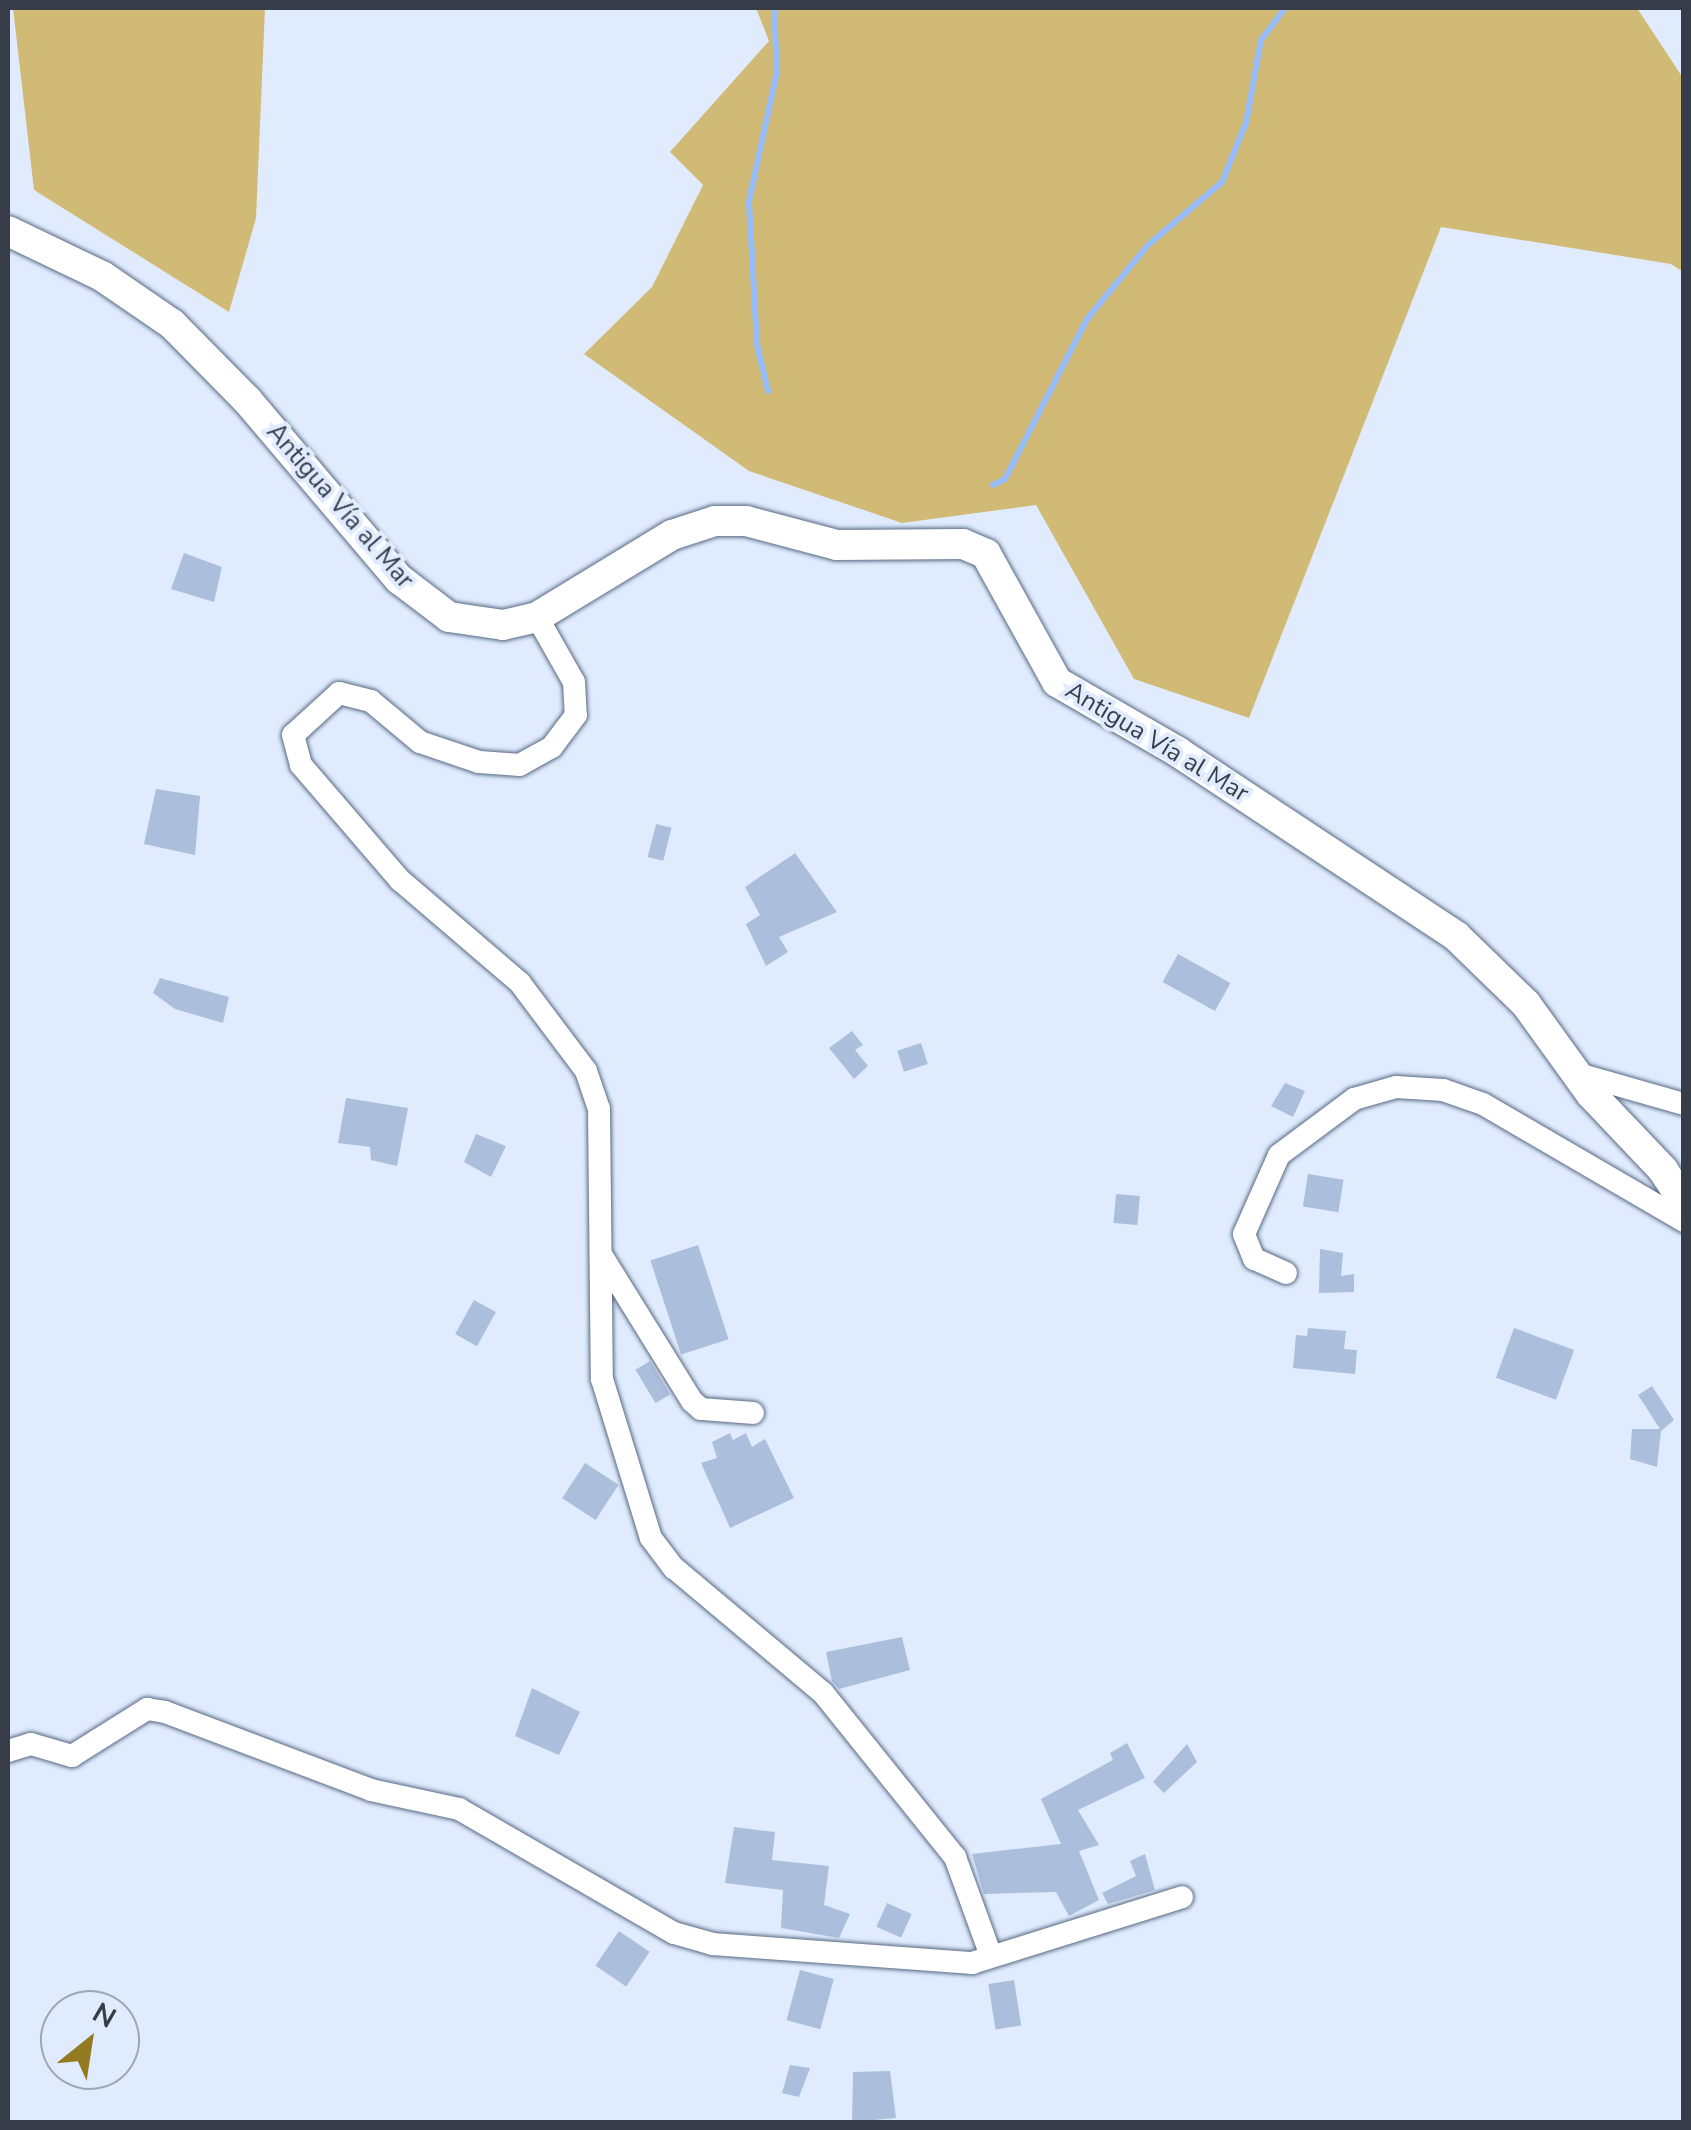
<!DOCTYPE html>
<meta charset="utf-8">
<style>
body{margin:0}
#map{position:relative;width:1691px;height:2130px;overflow:hidden;background:#e0ecfe;font-family:"Nunito Sans",sans-serif}
div>[style]{position:absolute}
.green>*{inset:0;background:#d1ba76}
.stream>*{height:6px;margin:-3px;padding:0 3px;transform-origin:3px;border-radius:3px;background:#97befb}
.building>*{inset:0;background:#abbedc;transform-origin:0 0}
.roads{filter:drop-shadow(0 0 2px #586983) drop-shadow(0 0 2px #586983)}
.street>*{height:22px;margin:-11px;padding:0 11px;transform-origin:11px;border-radius:11px;background:#fff}
.secondary>*{height:30px;margin:-15px;padding:0 15px;transform-origin:15px;border-radius:15px;background:#fff}
span{translate:-50% -50%;white-space:nowrap;text-align:center;line-height:1.15;-webkit-text-stroke:8px #e0ecfe;paint-order:stroke}
.street-label{font-size:25px;color:#363d49}
.frame{position:absolute;inset:0;border:10px solid #363d49;pointer-events:none}
.north{position:absolute;left:40px;top:1990px;width:100px;height:100px;box-sizing:border-box;background:#e0ecfe;border:2px solid #9ca6b6;border-radius:50%;rotate:30deg;font-size:28px;font-weight:700;line-height:40px;text-align:center;color:#363d49}
.north::after{content:'';display:block;margin:auto;width:35px;height:45px;background:#937920;clip-path:polygon(50% 0,100% 100%,50% 72%,0 100%)}
</style>
<div id="map">
<div class="green">
<div style="clip-path:polygon(13px 8px,265px 8px,256px 218px,229px 312px,34px 190px)"></div>
<div style="clip-path:polygon(756px 8px,1637px 8px,1683px 78px,1683px 272px,1671px 264px,1441px 227px,1249px 718px,1134px 679px,1036px 505px,902px 523px,749px 471px,584px 354px,652px 287px,703px 185px,670px 152px,769px 41px)"></div>
</div>
<div class="stream">
<div style="left:768px;top:391px;width:47px;rotate:-103.4deg"></div>
<div style="left:757px;top:345px;width:144px;rotate:-93.2deg"></div>
<div style="left:749px;top:201px;width:132px;rotate:-77.8deg"></div>
<div style="left:777px;top:72px;width:64px;rotate:-92.7deg"></div>
<div style="left:993px;top:485px;width:13px;rotate:-27deg"></div>
<div style="left:1005px;top:479px;width:180px;rotate:-62.9deg"></div>
<div style="left:1087px;top:319px;width:96px;rotate:-50.5deg"></div>
<div style="left:1148px;top:245px;width:97px;rotate:-40.4deg"></div>
<div style="left:1222px;top:182px;width:64px;rotate:-67.9deg"></div>
<div style="left:1246px;top:123px;width:84px;rotate:-79.8deg"></div>
<div style="left:1261px;top:40px;width:40px;rotate:-53deg"></div>
</div>
<div class="building">
<div style="clip-path:polygon(184px 553px,222px 567px,214px 602px,171px 589px)"></div>
<div style="clip-path:polygon(156px 789px,200px 796px,195px 855px,144px 844px)"></div>
<div style="left:656px;top:824px;width:16px;height:34px;rotate:14deg"></div>
<div style="clip-path:polygon(795px 853px,837px 912px,779px 937px,788px 952px,766px 966px,746px 924px,760px 915px,745px 887px)"></div>
<div style="left:1178px;top:954px;width:60px;height:32px;rotate:29deg"></div>
<div style="clip-path:polygon(160px 978px,229px 997px,223px 1023px,175px 1009px,153px 993px)"></div>
<div style="clip-path:polygon(852px 1031px,863px 1045px,855px 1050px,868px 1066px,854px 1079px,829px 1048px)"></div>
<div style="left:921px;top:1043px;width:22px;height:25px;rotate:72deg"></div>
<div style="clip-path:polygon(1285px 1083px,1305px 1091px,1293px 1117px,1271px 1106px)"></div>
<div style="clip-path:polygon(346px 1098px,408px 1108px,397px 1166px,371px 1160px,370px 1147px,338px 1143px)"></div>
<div style="clip-path:polygon(476px 1134px,506px 1146px,491px 1177px,464px 1162px)"></div>
<div style="left:1308px;top:1174px;width:36px;height:33px;rotate:9deg"></div>
<div style="left:1116px;top:1194px;width:24px;height:29px;rotate:5deg"></div>
<div style="left:698px;top:1245px;width:99px;height:50px;rotate:72deg"></div>
<div style="clip-path:polygon(1320px 1249px,1343px 1253px,1341px 1276px,1354px 1274px,1354px 1292px,1319px 1293px)"></div>
<div style="left:474px;top:1300px;width:25px;height:39px;rotate:29deg"></div>
<div style="clip-path:polygon(1308px 1328px,1346px 1331px,1344px 1349px,1357px 1350px,1355px 1374px,1293px 1368px,1296px 1335px,1307px 1336px)"></div>
<div style="left:1514px;top:1328px;width:64px;height:53px;rotate:20deg"></div>
<div style="left:650px;top:1361px;width:39px;height:17px;rotate:59deg"></div>
<div style="clip-path:polygon(1652px 1386px,1674px 1420px,1661px 1431px,1657px 1467px,1630px 1459px,1632px 1429px,1660px 1429px,1638px 1395px)"></div>
<div style="clip-path:polygon(730px 1433px,733px 1440px,746px 1433px,752px 1447px,765px 1439px,794px 1498px,730px 1528px,701px 1463px,717px 1458px,712px 1442px)"></div>
<div style="left:585px;top:1463px;width:40px;height:42px;rotate:33deg"></div>
<div style="clip-path:polygon(902px 1637px,910px 1670px,839px 1689px,832px 1681px,826px 1652px)"></div>
<div style="clip-path:polygon(532px 1688px,580px 1712px,559px 1755px,515px 1736px)"></div>
<div style="clip-path:polygon(1127px 1743px,1145px 1778px,1078px 1810px,1099px 1845px,1079px 1851px,1099px 1900px,1069px 1916px,1056px 1892px,984px 1894px,972px 1854px,1061px 1844px,1041px 1799px,1113px 1760px,1110px 1753px)"></div>
<div style="clip-path:polygon(1187px 1744px,1197px 1762px,1164px 1793px,1153px 1782px)"></div>
<div style="clip-path:polygon(734px 1827px,775px 1832px,772px 1860px,829px 1866px,824px 1905px,850px 1914px,839px 1938px,781px 1928px,783px 1890px,725px 1883px)"></div>
<div style="clip-path:polygon(1145px 1854px,1155px 1890px,1108px 1904px,1102px 1893px,1136px 1876px,1130px 1861px)"></div>
<div style="left:887px;top:1903px;width:27px;height:26px;rotate:24deg"></div>
<div style="left:619px;top:1931px;width:37px;height:42px;rotate:34deg"></div>
<div style="left:800px;top:1970px;width:35px;height:52px;rotate:15deg"></div>
<div style="left:1014px;top:1980px;width:46px;height:26px;rotate:81deg"></div>
<div style="clip-path:polygon(790px 2065px,810px 2068px,799px 2097px,782px 2093px)"></div>
<div style="clip-path:polygon(890px 2071px,896px 2118px,852px 2122px,853px 2072px)"></div>
</div>
<div class="roads">
<div class="street">
<div style="left:537px;top:617px;width:75px;rotate:60.4deg"></div>
<div style="left:574px;top:682px;width:33px;rotate:87deg"></div>
<div style="left:576px;top:715px;width:40px;rotate:127deg"></div>
<div style="left:552px;top:747px;width:37px;rotate:151deg"></div>
<div style="left:520px;top:765px;width:41px;rotate:-175.8deg"></div>
<div style="left:479px;top:762px;width:62px;rotate:-161.3deg"></div>
<div style="left:420px;top:742px;width:64px;rotate:-140.1deg"></div>
<div style="left:371px;top:701px;width:33px;rotate:-166deg"></div>
<div style="left:339px;top:693px;width:62px;rotate:137.6deg"></div>
<div style="left:293px;top:735px;width:31px;rotate:75deg"></div>
<div style="left:301px;top:765px;width:152px;rotate:49.3deg"></div>
<div style="left:400px;top:880px;width:158px;rotate:40.6deg"></div>
<div style="left:520px;top:983px;width:110px;rotate:53.1deg"></div>
<div style="left:586px;top:1071px;width:40px;rotate:71.1deg"></div>
<div style="left:599px;top:1109px;width:270px;rotate:89.4deg"></div>
<div style="left:602px;top:1379px;width:166px;rotate:72.9deg"></div>
<div style="left:651px;top:1538px;width:38px;rotate:53deg"></div>
<div style="left:674px;top:1568px;width:194px;rotate:40deg"></div>
<div style="left:823px;top:1693px;width:211px;rotate:51.2deg"></div>
<div style="left:955px;top:1857px;width:105px;rotate:70deg"></div>
<div style="left:1575px;top:1073px;width:113px;rotate:15.9deg"></div>
<div style="left:602px;top:1256px;width:171px;rotate:58.2deg"></div>
<div style="left:692px;top:1401px;width:12px;rotate:42deg"></div>
<div style="left:701px;top:1409px;width:52px;rotate:4.4deg"></div>
<div style="left:1286px;top:1273px;width:35px;rotate:-156deg"></div>
<div style="left:1254px;top:1259px;width:27px;rotate:-112deg"></div>
<div style="left:1244px;top:1234px;width:86px;rotate:-66.1deg"></div>
<div style="left:1279px;top:1155px;width:94px;rotate:-36.7deg"></div>
<div style="left:1354px;top:1099px;width:44px;rotate:-15.9deg"></div>
<div style="left:1396px;top:1087px;width:47px;rotate:3.7deg"></div>
<div style="left:1443px;top:1090px;width:42px;rotate:19.3deg"></div>
<div style="left:1483px;top:1104px;width:233px;rotate:30.2deg"></div>
<div style="left:8px;top:1751px;width:24px;rotate:-17deg"></div>
<div style="left:31px;top:1744px;width:43px;rotate:16.3deg"></div>
<div style="left:72px;top:1756px;width:89px;rotate:-32.1deg"></div>
<div style="left:147px;top:1709px;width:18px;rotate:9deg"></div>
<div style="left:165px;top:1712px;width:220px;rotate:20.7deg"></div>
<div style="left:371px;top:1790px;width:90px;rotate:12.2deg"></div>
<div style="left:459px;top:1809px;width:248px;rotate:30deg"></div>
<div style="left:674px;top:1933px;width:41px;rotate:15.8deg"></div>
<div style="left:713px;top:1944px;width:260px;rotate:4.2deg"></div>
<div style="left:972px;top:1963px;width:220px;rotate:-17.4deg"></div>
</div>
<div class="secondary">
<div style="left:8px;top:231px;width:104px;rotate:25.6deg"></div>
<div style="left:102px;top:276px;width:85px;rotate:34.4deg"></div>
<div style="left:172px;top:324px;width:107px;rotate:45.4deg"></div>
<div style="left:247px;top:400px;width:235px;rotate:49.7deg"></div>
<div style="left:399px;top:579px;width:63px;rotate:37.2deg"></div>
<div style="left:449px;top:617px;width:55px;rotate:8.4deg"></div>
<div style="left:503px;top:625px;width:35px;rotate:-13deg"></div>
<div style="left:537px;top:617px;width:158px;rotate:-31.3deg"></div>
<div style="left:672px;top:535px;width:45px;rotate:-18deg"></div>
<div style="left:715px;top:521px;width:31px"></div>
<div style="left:746px;top:521px;width:94px;rotate:14.8deg"></div>
<div style="left:837px;top:545px;width:126px;rotate:-0.5deg"></div>
<div style="left:963px;top:544px;width:25px;rotate:23deg"></div>
<div style="left:986px;top:554px;width:146px;rotate:61deg"></div>
<div style="left:1057px;top:682px;width:140px;rotate:30deg"></div>
<div style="left:1178px;top:752px;width:333px;rotate:33.5deg"></div>
<div style="left:1456px;top:936px;width:98px;rotate:44.2deg"></div>
<div style="left:1526px;top:1004px;width:111px;rotate:54.2deg"></div>
<div style="left:1591px;top:1094px;width:105px;rotate:46.5deg"></div>
<div style="left:1663px;top:1170px;width:38px;rotate:57deg"></div>
</div>
</div>
<div class="street-label">
<span style="left:340px;top:506px;rotate:49deg">Antigua Vía al Mar</span>
<span style="left:1157px;top:742px;rotate:31deg">Antigua Vía al Mar</span>
</div>
<div class="frame"></div>
<div class="north">N</div>
</div>
